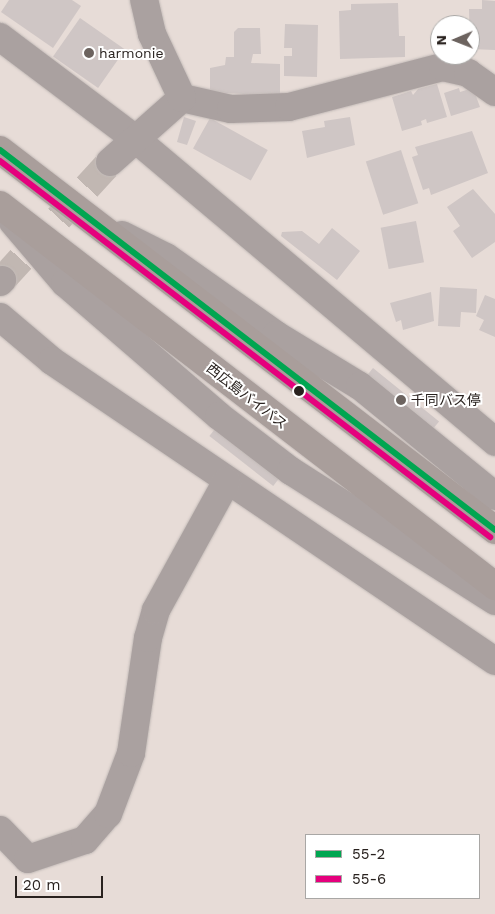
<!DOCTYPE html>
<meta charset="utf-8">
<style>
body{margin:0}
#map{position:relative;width:495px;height:914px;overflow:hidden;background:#e7dcd7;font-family:"Work Sans","Noto Sans JP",sans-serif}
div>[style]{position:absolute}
.building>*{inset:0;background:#cfc6c5;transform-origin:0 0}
.minor-tunnel>*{height:28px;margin-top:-14px;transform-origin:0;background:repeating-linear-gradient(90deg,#c1b7b2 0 28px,transparent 0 42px)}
.roads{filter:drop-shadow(0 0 1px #c3bbb8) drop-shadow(0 0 1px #c3bbb8)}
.minor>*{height:28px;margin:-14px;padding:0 14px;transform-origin:14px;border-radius:14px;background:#aaa1a0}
.highway>*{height:28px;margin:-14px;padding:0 14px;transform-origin:14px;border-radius:14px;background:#a99e9b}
.bus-1>*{height:6px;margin:-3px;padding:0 3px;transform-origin:3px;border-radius:3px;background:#00a651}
.bus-2>*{height:6px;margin:-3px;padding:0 3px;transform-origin:3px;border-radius:3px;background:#e5007d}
.dots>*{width:14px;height:14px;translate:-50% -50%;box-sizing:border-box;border:2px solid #fff;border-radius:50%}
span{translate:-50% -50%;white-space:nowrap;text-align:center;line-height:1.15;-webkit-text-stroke:4px #fff;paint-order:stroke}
.poi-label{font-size:14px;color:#29221f}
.left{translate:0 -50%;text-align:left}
.street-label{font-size:14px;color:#29221f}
.legend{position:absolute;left:305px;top:834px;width:175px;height:65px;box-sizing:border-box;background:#fff;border:1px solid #a9a7a5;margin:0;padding:6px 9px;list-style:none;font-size:15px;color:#29221f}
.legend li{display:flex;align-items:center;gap:10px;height:25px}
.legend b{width:25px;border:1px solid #a9a7a5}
.north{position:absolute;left:430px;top:15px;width:50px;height:50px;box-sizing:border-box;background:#fff;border:1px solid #a9a7a5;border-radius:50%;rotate:269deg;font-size:14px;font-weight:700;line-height:20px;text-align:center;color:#29221f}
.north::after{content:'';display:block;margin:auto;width:18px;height:22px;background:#6c635f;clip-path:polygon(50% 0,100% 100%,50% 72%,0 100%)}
.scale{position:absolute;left:15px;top:876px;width:88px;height:22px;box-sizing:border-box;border:2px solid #29221f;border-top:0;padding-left:6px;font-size:15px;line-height:18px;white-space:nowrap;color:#29221f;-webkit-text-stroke:4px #fff;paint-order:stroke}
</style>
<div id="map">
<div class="building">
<div style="clip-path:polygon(9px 0,72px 0,81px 6px,53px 48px,1px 12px)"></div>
<div style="clip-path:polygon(482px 0,495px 1px,495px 50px,470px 49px,469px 9px,482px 9px)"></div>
<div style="clip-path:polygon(398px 3px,399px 36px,405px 36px,405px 57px,340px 59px,339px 11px,351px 10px,351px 4px)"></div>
<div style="left:80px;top:18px;width:55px;height:47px;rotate:35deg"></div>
<div style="clip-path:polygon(285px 24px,318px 25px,317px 77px,284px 76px,284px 56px,292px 56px,292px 48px,284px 48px)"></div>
<div style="clip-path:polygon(238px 28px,260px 28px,261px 54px,253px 54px,251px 63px,280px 64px,280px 96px,210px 92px,210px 68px,225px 65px,226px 57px,234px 57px,234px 32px)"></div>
<div style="clip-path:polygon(437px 84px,447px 117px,427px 123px,426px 119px,421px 121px,422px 125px,402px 131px,392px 97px,411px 91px,413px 95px,418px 89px)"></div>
<div style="clip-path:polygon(459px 88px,460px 92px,473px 88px,480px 107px,451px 116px,444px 93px)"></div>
<div style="clip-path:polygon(184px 117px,196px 121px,187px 145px,177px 142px)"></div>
<div style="clip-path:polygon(350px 117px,355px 145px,307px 158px,302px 131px,325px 127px,324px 121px)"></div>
<div style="left:210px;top:118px;width:66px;height:35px;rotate:29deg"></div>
<div style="clip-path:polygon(472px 131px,488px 173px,431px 195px,429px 188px,423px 190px,412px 157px,418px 155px,415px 147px)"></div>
<div style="left:401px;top:150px;width:56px;height:37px;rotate:72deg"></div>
<div style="clip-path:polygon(473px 189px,495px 214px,495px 242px,472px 258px,453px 231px,460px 226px,447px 207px)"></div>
<div style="left:416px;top:221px;width:42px;height:36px;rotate:79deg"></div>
<div style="clip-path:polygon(332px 228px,360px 251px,337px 280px,281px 236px,282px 232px,302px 231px,319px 244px)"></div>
<div style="clip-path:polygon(440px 287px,477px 289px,476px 313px,461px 312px,460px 327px,438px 326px)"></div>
<div style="clip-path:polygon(431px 292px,434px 321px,403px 330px,401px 320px,396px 322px,390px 303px)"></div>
<div style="clip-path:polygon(485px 295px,495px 299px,495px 337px,479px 330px,484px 320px,476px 316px)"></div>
<div style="left:373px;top:368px;width:85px;height:14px;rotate:39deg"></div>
<div style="left:218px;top:425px;width:81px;height:14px;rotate:38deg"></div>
</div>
<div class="minor-tunnel">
<div style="left:2px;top:280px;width:160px;rotate:-47.5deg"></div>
</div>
<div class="roads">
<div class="minor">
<div style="left:0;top:37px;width:173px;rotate:37deg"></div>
<div style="left:138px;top:141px;width:467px;rotate:40.1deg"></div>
<div style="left:182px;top:98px;width:50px;rotate:12.7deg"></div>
<div style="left:231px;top:109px;width:58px;rotate:-2deg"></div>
<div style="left:289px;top:107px;width:159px;rotate:-14.6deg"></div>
<div style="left:443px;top:67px;width:26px;rotate:13deg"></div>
<div style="left:468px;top:73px;width:33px;rotate:35deg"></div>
<div style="left:110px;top:162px;width:96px;rotate:-41.6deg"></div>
<div style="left:182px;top:98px;width:71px;rotate:-115.1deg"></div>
<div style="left:152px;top:34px;width:35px;rotate:-103deg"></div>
<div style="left:13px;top:222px;width:80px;rotate:49.6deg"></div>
<div style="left:65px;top:283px;width:203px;rotate:40.8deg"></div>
<div style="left:219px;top:416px;width:91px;rotate:37.4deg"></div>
<div style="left:291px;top:471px;width:242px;rotate:32.5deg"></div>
<div style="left:122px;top:235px;width:49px;rotate:26.6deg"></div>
<div style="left:166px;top:257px;width:135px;rotate:35.3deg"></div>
<div style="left:276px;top:335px;width:98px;rotate:31.3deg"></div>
<div style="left:360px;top:386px;width:174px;rotate:39.2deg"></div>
<div style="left:0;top:282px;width:3px;rotate:-45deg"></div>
<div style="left:0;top:317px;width:68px;rotate:40.2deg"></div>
<div style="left:52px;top:361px;width:535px;rotate:34.11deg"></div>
<div style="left:0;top:830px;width:40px;rotate:46deg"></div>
<div style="left:28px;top:859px;width:60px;rotate:-18.4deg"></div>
<div style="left:85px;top:840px;width:35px;rotate:-49deg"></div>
<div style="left:108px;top:814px;width:65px;rotate:-69.3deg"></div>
<div style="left:131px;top:753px;width:116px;rotate:-81.6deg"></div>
<div style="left:148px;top:638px;width:29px;rotate:-74deg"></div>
<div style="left:156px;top:610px;width:147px;rotate:-61.2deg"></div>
</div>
<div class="highway">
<div style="left:0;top:150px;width:624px;rotate:37.51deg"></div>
<div style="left:0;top:205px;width:625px;rotate:37.59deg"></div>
</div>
</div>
<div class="bus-1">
<div style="left:0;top:150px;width:624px;rotate:37.51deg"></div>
</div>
<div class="bus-2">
<div style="left:0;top:161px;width:618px;rotate:37.5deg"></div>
</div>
<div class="dots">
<div style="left:89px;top:53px;background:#6c635f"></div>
<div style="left:299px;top:391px;background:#29221f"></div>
<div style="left:401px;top:400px;background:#6c635f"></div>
</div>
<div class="poi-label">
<span class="left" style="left:99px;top:53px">harmonie</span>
<span class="left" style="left:411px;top:400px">千同バス停</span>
</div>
<div class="street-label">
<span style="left:247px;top:396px;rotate:38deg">西広島バイパス</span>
</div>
<ul class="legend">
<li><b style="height:6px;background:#00a651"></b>55-2</li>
<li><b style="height:6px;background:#e5007d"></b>55-6</li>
</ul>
<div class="north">N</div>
<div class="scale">20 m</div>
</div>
